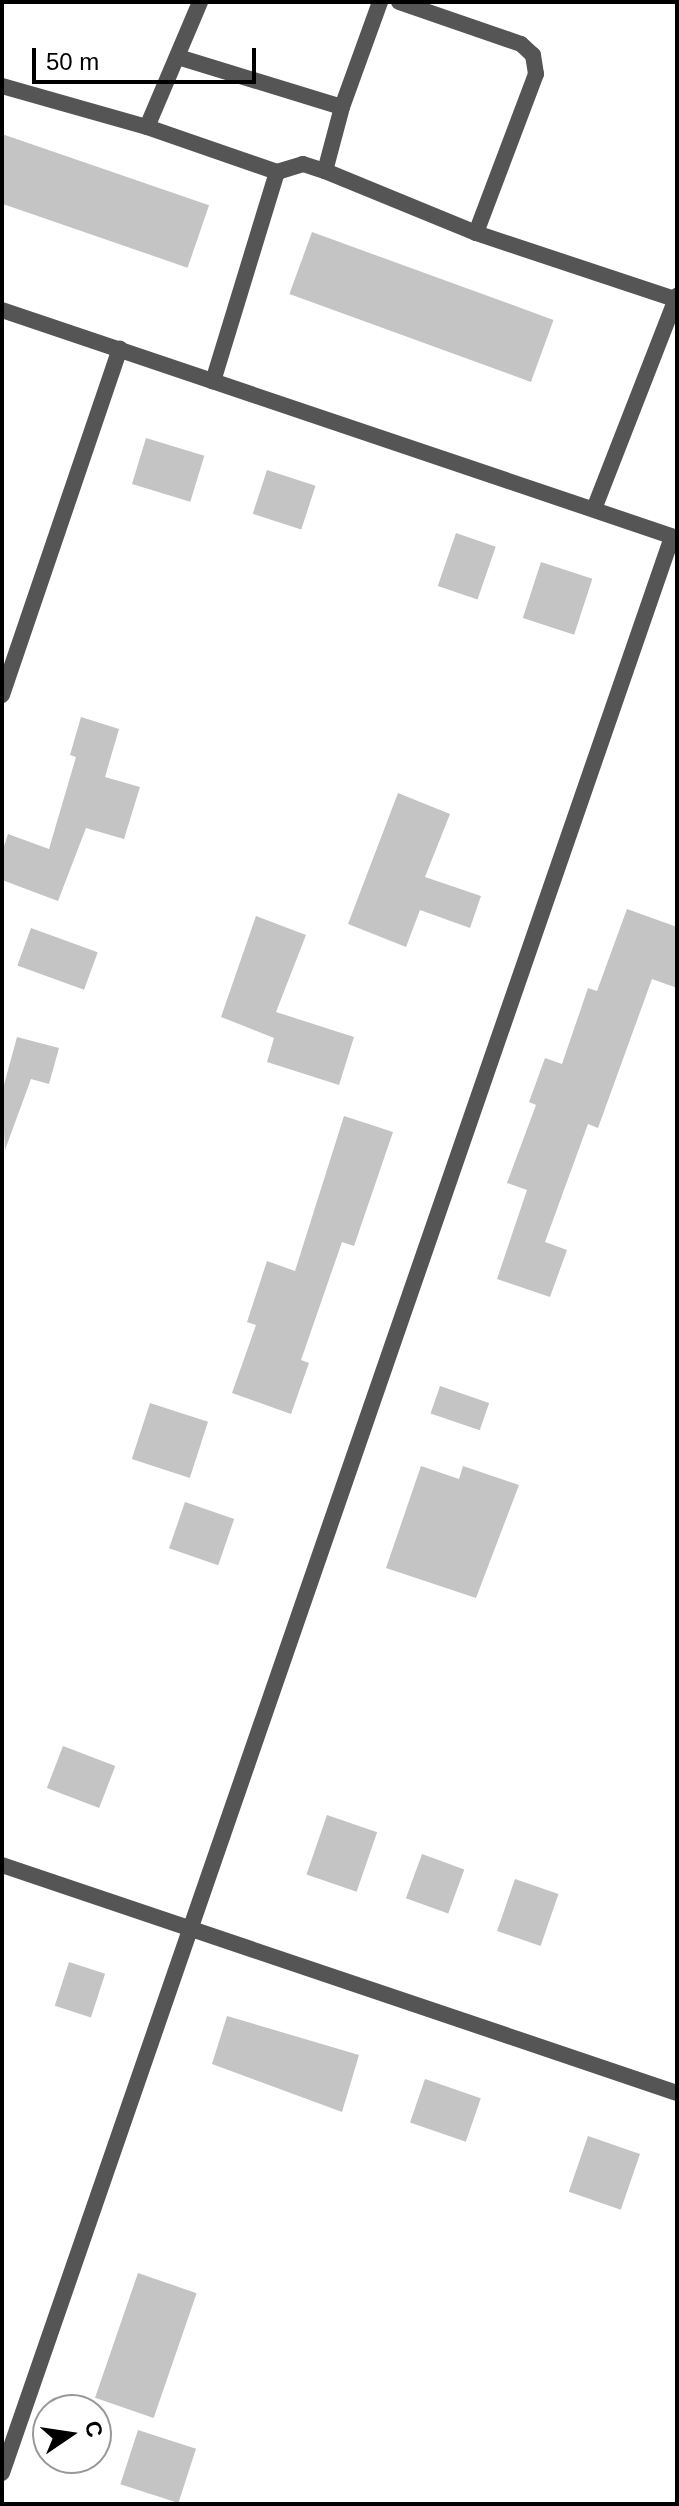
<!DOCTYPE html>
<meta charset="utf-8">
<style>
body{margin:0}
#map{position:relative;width:679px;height:2506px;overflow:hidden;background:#fff;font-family:Arial,sans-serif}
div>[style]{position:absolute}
.building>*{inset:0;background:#c4c4c4;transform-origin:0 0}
.service>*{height:16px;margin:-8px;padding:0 8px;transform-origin:8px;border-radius:8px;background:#555}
.minor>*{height:16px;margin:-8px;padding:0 8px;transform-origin:8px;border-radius:8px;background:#555}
span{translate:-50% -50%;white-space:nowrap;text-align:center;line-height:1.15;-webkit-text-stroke:7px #fff;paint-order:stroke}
.frame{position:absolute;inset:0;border:4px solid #000;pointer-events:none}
.north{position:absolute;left:32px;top:2394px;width:80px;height:80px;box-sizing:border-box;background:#fff;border:2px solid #999;border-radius:50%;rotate:77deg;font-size:22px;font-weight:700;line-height:32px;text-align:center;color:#000}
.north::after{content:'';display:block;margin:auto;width:28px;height:36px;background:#000;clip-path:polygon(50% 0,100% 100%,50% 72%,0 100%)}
.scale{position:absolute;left:32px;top:48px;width:224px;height:36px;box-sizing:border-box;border:4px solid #000;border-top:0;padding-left:10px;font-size:24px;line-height:28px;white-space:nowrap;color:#000;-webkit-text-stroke:6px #fff;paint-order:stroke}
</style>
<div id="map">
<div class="building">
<div style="left:2px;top:134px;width:219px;height:66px;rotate:19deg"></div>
<div style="left:312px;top:232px;width:257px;height:66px;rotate:20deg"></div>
<div style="left:146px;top:438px;width:61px;height:48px;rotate:17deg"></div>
<div style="left:267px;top:470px;width:51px;height:46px;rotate:18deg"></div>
<div style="left:456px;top:533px;width:42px;height:56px;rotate:19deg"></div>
<div style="left:541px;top:562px;width:54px;height:59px;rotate:18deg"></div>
<div style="clip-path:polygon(81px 717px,119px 729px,105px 777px,140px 787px,124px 839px,86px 828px,58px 901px,2px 880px,2px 852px,8px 834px,49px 849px,76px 757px,70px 755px)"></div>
<div style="clip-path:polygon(398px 793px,450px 814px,425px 877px,481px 896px,470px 928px,420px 910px,406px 947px,348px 924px)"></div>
<div style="clip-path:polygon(627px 909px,677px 927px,677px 988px,652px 979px,598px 1128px,588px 1124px,545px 1242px,567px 1250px,550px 1297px,497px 1279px,527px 1190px,507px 1183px,536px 1105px,529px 1102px,545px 1058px,562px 1064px,588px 988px,597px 991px)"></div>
<div style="clip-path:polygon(256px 916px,306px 935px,276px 1012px,354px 1037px,339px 1085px,267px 1062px,274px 1038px,221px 1017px)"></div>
<div style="left:31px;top:928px;width:71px;height:40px;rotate:20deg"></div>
<div style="clip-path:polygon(17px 1037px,59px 1048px,49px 1084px,31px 1079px,5px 1150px,2px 1092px)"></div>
<div style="clip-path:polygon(344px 1116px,393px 1132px,354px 1246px,342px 1242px,301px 1360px,309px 1363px,291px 1414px,232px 1393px,256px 1325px,247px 1322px,267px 1261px,295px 1271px)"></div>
<div style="left:440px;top:1386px;width:52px;height:29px;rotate:19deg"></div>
<div style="left:150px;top:1403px;width:61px;height:59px;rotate:18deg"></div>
<div style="clip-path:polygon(421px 1466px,459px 1479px,463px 1466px,519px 1485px,476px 1598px,386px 1568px)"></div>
<div style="left:185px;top:1502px;width:52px;height:49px;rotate:19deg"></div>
<div style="left:63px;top:1746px;width:56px;height:45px;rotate:21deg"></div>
<div style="left:327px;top:1815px;width:53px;height:63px;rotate:19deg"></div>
<div style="left:422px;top:1854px;width:45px;height:47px;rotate:20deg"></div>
<div style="left:515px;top:1879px;width:46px;height:55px;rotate:19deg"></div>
<div style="left:69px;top:1962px;width:38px;height:46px;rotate:18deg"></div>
<div style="clip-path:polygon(227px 2016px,359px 2055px,342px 2112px,212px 2064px)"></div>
<div style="left:425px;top:2079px;width:59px;height:46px;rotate:19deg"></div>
<div style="left:588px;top:2136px;width:55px;height:59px;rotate:19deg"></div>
<div style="left:138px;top:2273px;width:62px;height:132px;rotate:19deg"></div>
<div style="left:138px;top:2430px;width:61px;height:57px;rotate:18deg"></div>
</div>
<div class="service">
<div style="left:399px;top:2px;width:129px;rotate:19deg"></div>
<div style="left:521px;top:44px;width:16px;rotate:43deg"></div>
<div style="left:533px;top:55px;width:19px;rotate:81deg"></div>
<div style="left:536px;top:74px;width:170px;rotate:110.7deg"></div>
<div style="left:178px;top:57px;width:171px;rotate:17deg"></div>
<div style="left:342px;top:107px;width:112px;rotate:-70.1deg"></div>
<div style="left:2px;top:86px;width:151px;rotate:15.8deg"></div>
<div style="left:147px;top:127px;width:138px;rotate:19.1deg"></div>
<div style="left:277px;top:172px;width:219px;rotate:107deg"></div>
<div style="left:147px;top:127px;width:136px;rotate:-67deg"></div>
<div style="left:325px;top:171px;width:66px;rotate:-75.1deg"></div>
<div style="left:277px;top:172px;width:27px;rotate:-17deg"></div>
<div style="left:303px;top:164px;width:23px;rotate:18deg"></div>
<div style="left:325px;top:171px;width:163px;rotate:22.3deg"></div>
<div style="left:476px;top:233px;width:212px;rotate:18.4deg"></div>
<div style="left:594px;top:509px;width:229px;rotate:-68.7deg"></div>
</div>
<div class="minor">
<div style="left:2px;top:310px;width:712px;rotate:18.66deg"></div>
<div style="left:2px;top:695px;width:366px;rotate:-71.2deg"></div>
<div style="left:2px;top:1865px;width:712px;rotate:18.66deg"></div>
<div style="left:2px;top:2473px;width:2049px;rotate:-70.91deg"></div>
</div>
<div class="frame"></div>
<div class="north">С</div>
<div class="scale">50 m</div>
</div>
